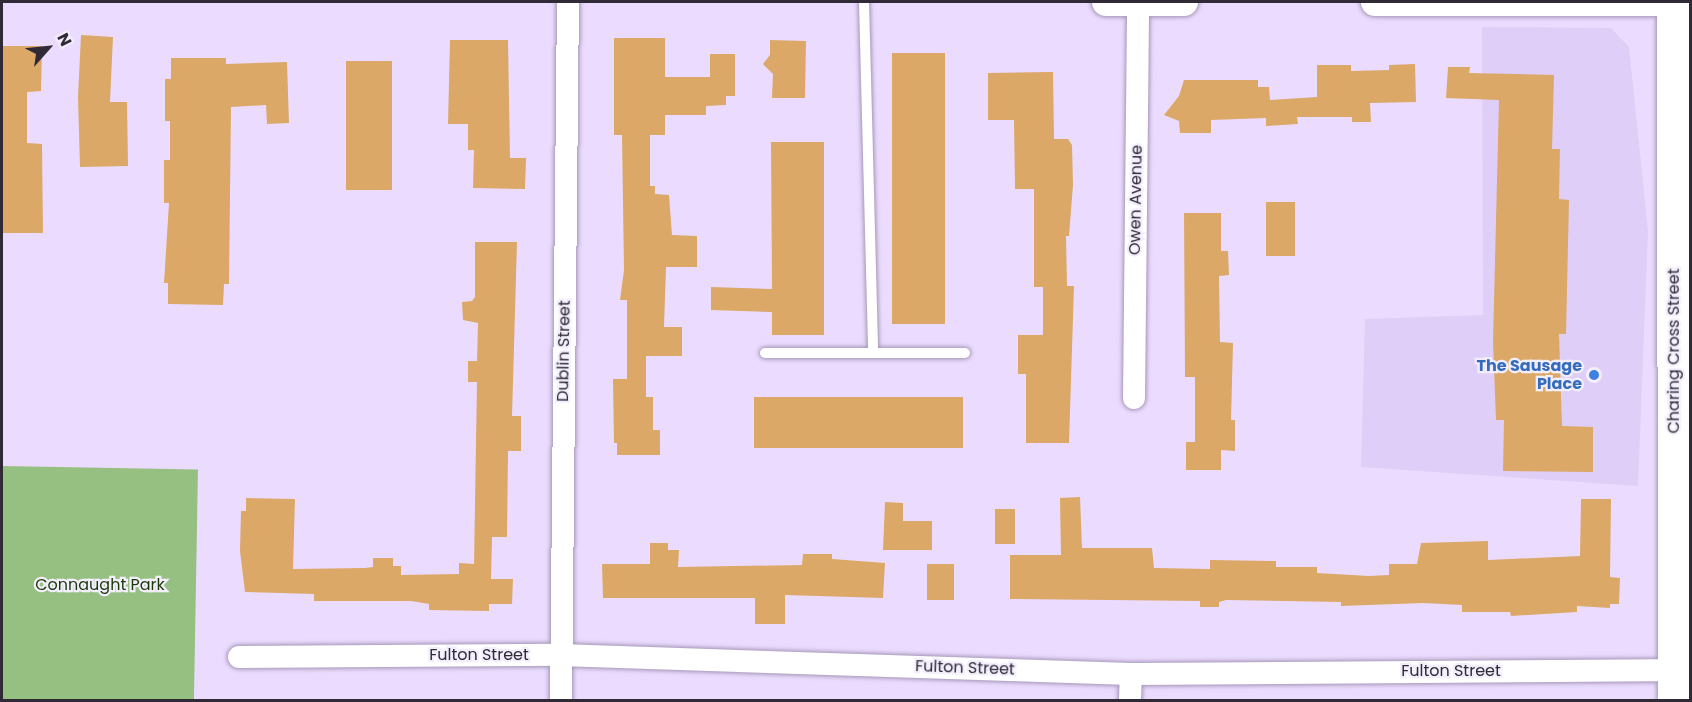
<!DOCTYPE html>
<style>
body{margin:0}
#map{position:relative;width:1692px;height:702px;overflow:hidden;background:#ebdcff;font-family:Poppins,sans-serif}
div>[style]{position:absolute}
.built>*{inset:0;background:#dfcef7}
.green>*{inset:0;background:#96bf82;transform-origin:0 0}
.building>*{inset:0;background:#dba867;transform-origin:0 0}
.roads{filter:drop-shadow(0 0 2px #a698b9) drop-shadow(0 0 2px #a698b9)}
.service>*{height:10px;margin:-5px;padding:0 5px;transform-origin:5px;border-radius:5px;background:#fff}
.minor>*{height:22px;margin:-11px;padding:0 11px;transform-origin:11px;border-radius:11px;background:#fff}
.tertiary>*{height:28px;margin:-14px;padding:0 14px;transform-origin:14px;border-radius:14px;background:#fff}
.secondary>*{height:32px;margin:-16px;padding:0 16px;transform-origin:16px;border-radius:16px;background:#fff}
.dots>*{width:16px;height:16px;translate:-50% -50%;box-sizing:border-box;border:3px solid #f3eefc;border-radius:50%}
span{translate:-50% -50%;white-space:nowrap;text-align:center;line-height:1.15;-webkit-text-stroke:4.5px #f3eefc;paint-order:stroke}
.street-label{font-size:16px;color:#302a37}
.shop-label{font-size:16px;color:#366cbe;font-weight:700}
.right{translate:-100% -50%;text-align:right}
.park-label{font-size:16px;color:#1c390a}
.frame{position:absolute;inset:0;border:3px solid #302a37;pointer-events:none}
.north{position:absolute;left:18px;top:18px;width:60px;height:60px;-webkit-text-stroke:4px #f3eefc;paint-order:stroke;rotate:63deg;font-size:16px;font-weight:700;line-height:24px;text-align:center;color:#302a37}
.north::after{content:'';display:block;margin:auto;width:21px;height:27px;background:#302a37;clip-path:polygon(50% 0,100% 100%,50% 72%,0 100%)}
</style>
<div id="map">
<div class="built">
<div style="clip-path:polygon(1482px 27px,1611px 28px,1629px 47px,1648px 231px,1638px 486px,1361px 467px,1365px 319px,1483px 315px)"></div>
</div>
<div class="green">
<div style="left:2px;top:466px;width:196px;height:234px;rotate:1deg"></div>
</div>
<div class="building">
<div style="clip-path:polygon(81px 35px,113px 37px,110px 102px,127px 102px,128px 166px,80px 167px,78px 97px)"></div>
<div style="clip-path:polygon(614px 38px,665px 38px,665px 77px,710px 77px,710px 54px,735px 54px,735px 96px,726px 96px,726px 105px,706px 106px,706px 115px,665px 115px,665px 135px,650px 135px,650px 186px,655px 186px,655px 194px,669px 195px,672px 235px,697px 236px,697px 267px,666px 267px,664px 327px,682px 327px,682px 356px,646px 356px,646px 397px,653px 397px,653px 430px,660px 430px,660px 455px,617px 455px,617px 443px,614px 443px,613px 379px,627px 379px,627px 300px,620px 300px,624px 270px,622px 135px,614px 135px)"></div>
<div style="clip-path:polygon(450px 40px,508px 40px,510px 158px,526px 158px,525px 189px,473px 188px,474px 150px,468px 150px,468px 124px,448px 124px)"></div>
<div style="clip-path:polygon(770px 40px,806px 41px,805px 98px,772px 98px,773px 74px,763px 64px,770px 55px)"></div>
<div style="clip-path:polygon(2px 46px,42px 46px,41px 91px,27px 92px,27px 143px,42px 144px,43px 233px,2px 233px)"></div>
<div style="left:892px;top:53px;width:53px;height:271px"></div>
<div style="clip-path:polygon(171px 58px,226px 58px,226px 64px,287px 62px,289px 123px,267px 124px,266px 105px,231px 107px,229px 284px,224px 284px,223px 305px,168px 304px,168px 283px,164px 283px,169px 203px,164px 203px,164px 160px,170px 160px,170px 121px,165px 121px,165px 79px,171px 79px)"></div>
<div style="left:346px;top:61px;width:46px;height:129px"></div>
<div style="clip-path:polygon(1415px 64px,1416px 102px,1370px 103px,1371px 122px,1352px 122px,1352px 117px,1297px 117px,1298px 124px,1266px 126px,1266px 118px,1211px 120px,1211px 133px,1180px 133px,1179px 121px,1164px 115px,1179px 96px,1184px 80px,1258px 80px,1258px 87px,1269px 87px,1270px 100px,1317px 97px,1317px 65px,1351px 65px,1351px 71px,1389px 70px,1389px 65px)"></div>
<div style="clip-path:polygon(1448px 67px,1470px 67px,1469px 73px,1554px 75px,1552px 149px,1560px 149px,1559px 199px,1569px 200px,1566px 334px,1559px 334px,1562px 426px,1593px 427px,1593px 472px,1503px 471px,1504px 420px,1496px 420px,1493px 342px,1499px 100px,1446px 98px)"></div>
<div style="clip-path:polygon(1053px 72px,1054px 139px,1068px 139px,1072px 145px,1073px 185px,1069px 236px,1066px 236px,1067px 286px,1074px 286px,1069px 443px,1026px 443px,1026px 374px,1018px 374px,1018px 335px,1043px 335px,1043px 287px,1034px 287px,1034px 189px,1015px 189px,1014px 120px,988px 120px,988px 73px)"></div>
<div style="clip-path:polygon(771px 142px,824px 142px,824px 335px,772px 335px,772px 312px,711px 310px,711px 287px,772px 289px)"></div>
<div style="left:1266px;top:202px;width:29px;height:54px"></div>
<div style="clip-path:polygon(1184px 213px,1221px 213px,1221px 251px,1228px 251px,1229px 275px,1219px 276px,1220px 342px,1233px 343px,1231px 420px,1235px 420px,1235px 451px,1221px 450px,1221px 470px,1186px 470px,1186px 442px,1195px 442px,1195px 377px,1185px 377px)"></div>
<div style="clip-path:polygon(475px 242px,517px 242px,512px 416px,521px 416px,521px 451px,508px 451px,507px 537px,492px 537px,491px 579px,513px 579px,512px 604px,489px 604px,489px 611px,429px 610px,429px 604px,411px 601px,314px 601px,314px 594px,245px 592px,240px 551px,241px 511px,246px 511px,246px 498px,295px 499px,293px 569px,365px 568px,373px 567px,373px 558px,393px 558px,393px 566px,401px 566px,401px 575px,459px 574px,459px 563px,474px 564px,477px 382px,468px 382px,468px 361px,477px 361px,478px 323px,463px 320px,462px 302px,472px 301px,475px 297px)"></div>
<div style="left:754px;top:397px;width:209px;height:51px"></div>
<div style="clip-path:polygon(1080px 497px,1082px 548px,1152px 548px,1154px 568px,1210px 569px,1210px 560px,1276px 561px,1276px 567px,1317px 567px,1317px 573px,1369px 576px,1389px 575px,1389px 564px,1417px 564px,1421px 543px,1488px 541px,1488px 560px,1580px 556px,1581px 499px,1611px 499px,1610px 577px,1620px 578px,1619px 604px,1610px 604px,1610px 608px,1577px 606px,1577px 612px,1511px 616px,1510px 612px,1462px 612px,1462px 605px,1423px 603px,1341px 606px,1341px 602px,1226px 600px,1219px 602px,1219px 607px,1200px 607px,1200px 601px,1010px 599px,1010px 555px,1061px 555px,1060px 498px)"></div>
<div style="clip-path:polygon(885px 502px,903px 503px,903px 521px,932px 521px,932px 550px,883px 550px)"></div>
<div style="left:1015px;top:509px;width:35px;height:20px;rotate:90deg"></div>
<div style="clip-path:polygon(650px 543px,668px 543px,668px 550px,679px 550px,678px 567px,802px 565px,803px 554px,832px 554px,832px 559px,885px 563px,883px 598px,785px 595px,785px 624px,755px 624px,755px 598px,603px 598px,602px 564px,650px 564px)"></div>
<div style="left:927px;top:564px;width:27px;height:36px"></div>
</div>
<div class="roads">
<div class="service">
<div style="left:864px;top:2px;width:351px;rotate:88.5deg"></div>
<div style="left:765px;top:353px;width:200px"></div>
</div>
<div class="minor">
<div style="left:1134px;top:398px;width:396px;rotate:-89.4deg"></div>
<div style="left:239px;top:657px;width:321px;rotate:-0.4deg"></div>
<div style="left:560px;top:655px;width:571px;rotate:1.91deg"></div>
<div style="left:1131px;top:674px;width:559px;rotate:-0.41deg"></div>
<div style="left:561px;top:700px;width:698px;rotate:-89.43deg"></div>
<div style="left:1130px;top:700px;width:26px;rotate:-88deg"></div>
</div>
<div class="tertiary">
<div style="left:1106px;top:2px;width:78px"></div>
<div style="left:1375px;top:2px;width:298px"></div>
</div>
<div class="secondary">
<div style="left:1673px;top:2px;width:698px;rotate:89.92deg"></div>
</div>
</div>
<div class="dots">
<div style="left:1594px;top:375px;background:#3f7fe0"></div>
</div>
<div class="street-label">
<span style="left:1136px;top:200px;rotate:-89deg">Owen Avenue</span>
<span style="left:564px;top:351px;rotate:-89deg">Dublin Street</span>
<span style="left:1674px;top:351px;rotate:-90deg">Charing Cross Street</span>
<span style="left:479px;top:655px">Fulton Street</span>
<span style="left:965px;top:668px;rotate:2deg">Fulton Street</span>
<span style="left:1451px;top:671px">Fulton Street</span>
</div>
<div class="shop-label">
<span class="right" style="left:1582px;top:375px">The Sausage<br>Place</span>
</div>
<div class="park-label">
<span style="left:100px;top:585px">Connaught Park</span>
</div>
<div class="frame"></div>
<div class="north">N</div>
</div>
